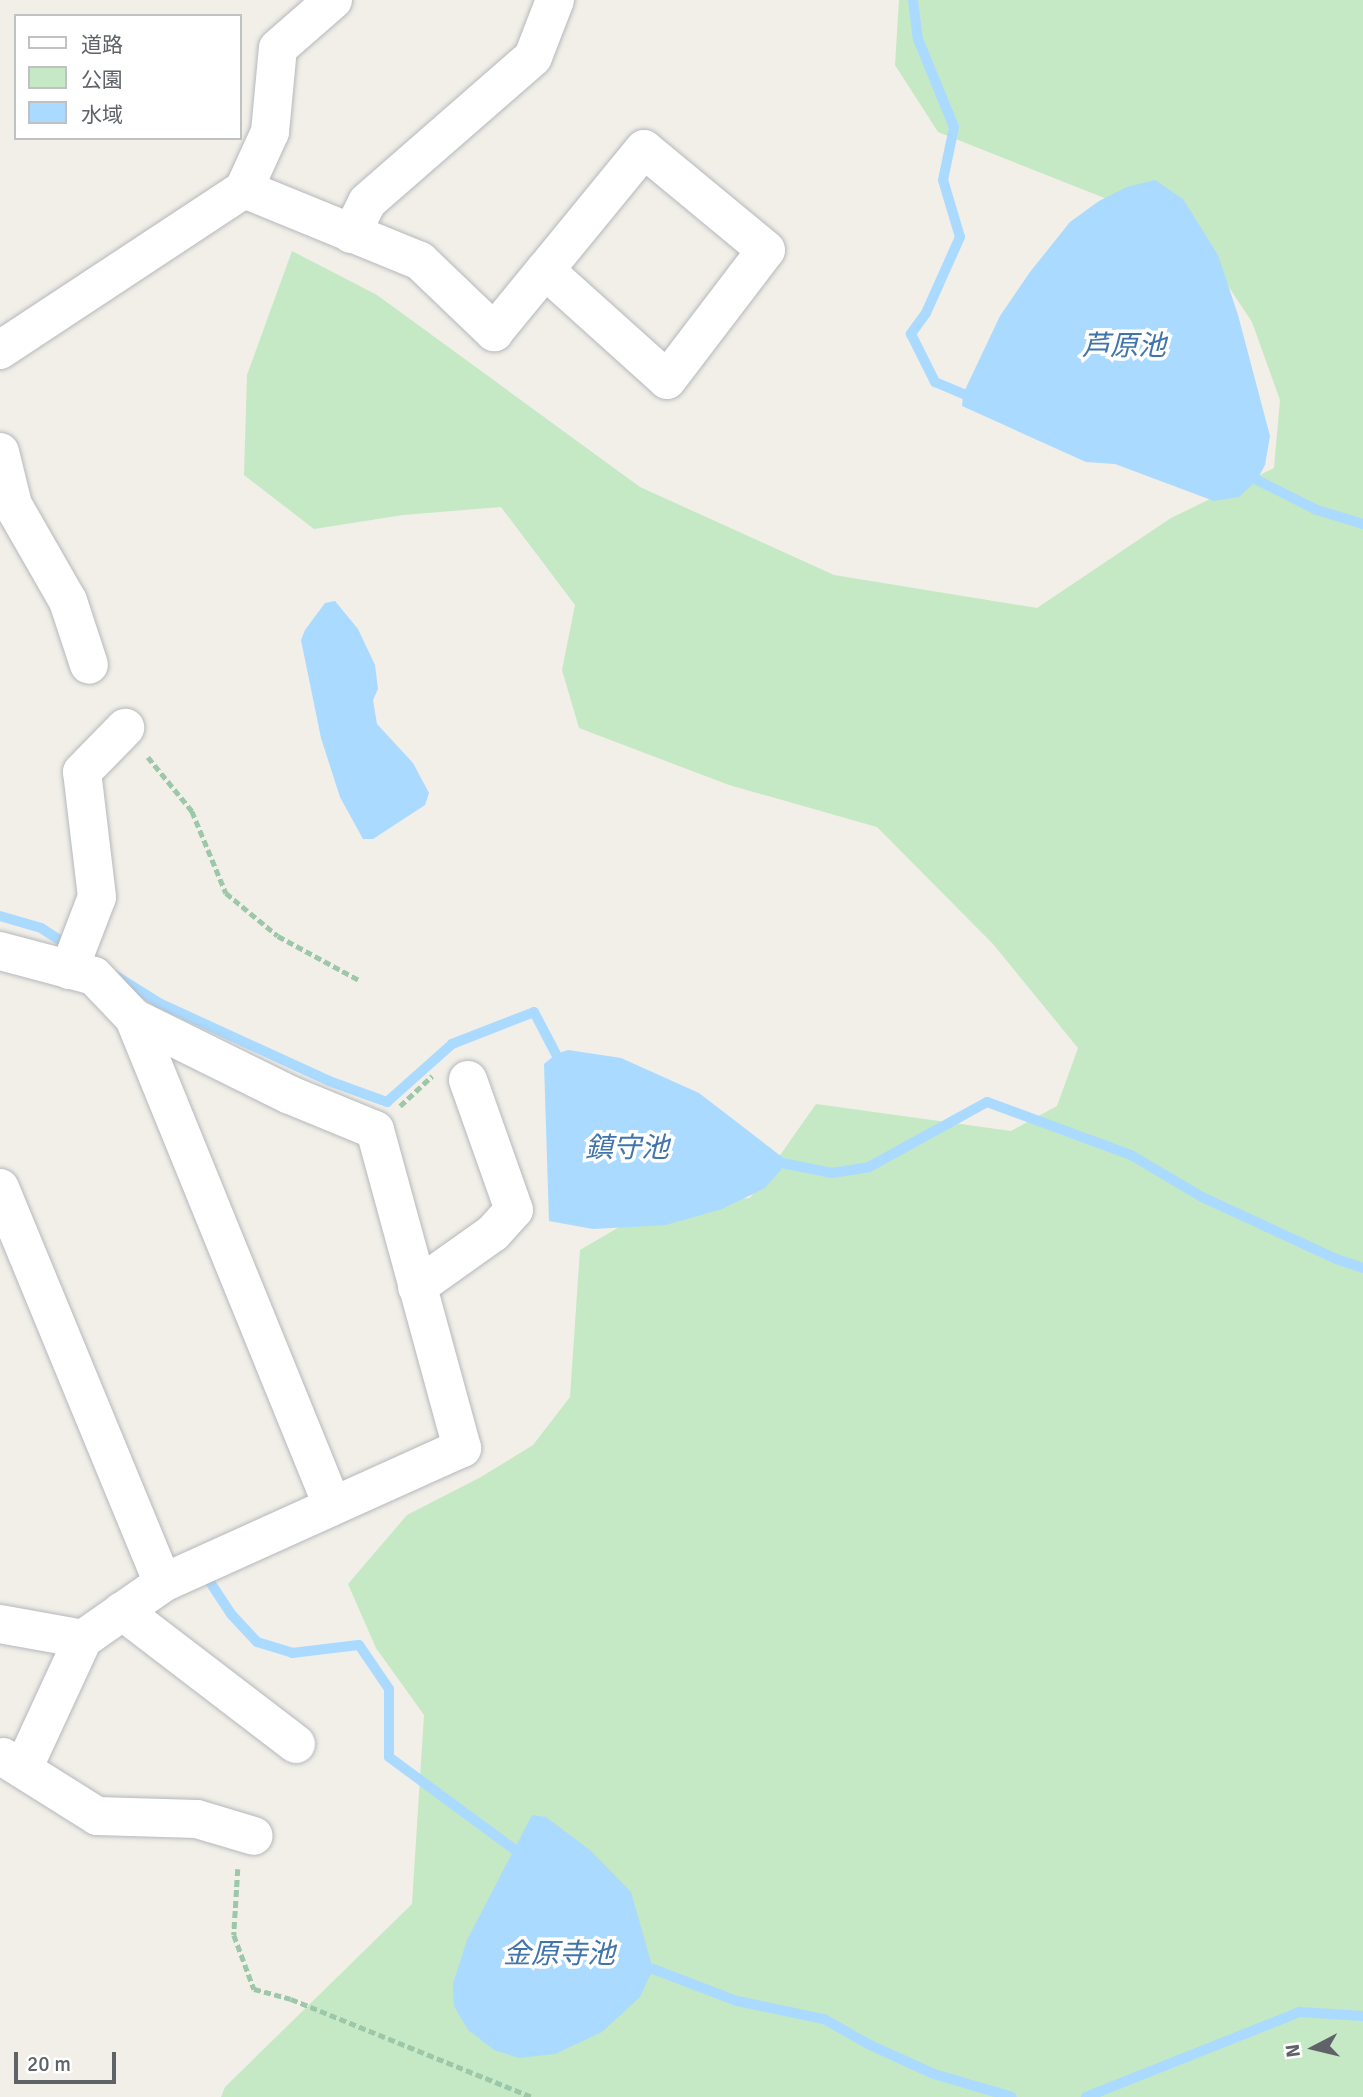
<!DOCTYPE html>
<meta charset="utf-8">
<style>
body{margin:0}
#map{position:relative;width:1363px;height:2097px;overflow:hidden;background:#f1efe8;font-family:Signika,"Noto Sans JP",sans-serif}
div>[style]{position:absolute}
.green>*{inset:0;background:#c5e8c5}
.water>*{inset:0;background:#aadaff}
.stream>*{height:10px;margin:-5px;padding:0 5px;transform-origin:5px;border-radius:5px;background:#aadaff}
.path>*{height:4.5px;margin-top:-2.25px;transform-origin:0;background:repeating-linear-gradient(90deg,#9cc7a9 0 7px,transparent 0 10.5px)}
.roads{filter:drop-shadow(0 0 2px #b5b8bc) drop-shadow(0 0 2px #b5b8bc)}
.minor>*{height:38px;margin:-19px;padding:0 19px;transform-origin:19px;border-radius:19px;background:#fff}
span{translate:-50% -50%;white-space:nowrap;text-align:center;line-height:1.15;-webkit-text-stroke:7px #fff;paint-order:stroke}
.water-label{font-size:28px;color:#4174aa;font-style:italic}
.legend{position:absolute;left:14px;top:14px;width:228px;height:126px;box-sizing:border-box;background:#fff;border:2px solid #bfc1c3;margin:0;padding:9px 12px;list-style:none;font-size:21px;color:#5f6368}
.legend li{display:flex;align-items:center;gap:14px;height:35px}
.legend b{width:35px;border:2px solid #bfc1c3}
.north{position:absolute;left:1279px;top:2013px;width:70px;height:70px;-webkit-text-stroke:5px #fff;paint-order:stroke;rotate:263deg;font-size:19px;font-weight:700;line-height:28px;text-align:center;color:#5f6368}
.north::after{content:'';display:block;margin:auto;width:24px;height:32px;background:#5f6368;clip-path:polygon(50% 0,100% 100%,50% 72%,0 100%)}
.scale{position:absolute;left:14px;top:2052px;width:102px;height:32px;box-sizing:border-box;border:4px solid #5f6368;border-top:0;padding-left:9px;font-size:21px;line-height:24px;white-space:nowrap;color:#5f6368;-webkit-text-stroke:5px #fff;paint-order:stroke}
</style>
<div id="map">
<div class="green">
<div style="clip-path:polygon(899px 0,1363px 0,1363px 2097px,221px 2097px,225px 2087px,412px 1904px,424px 1715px,376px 1648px,348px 1584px,407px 1515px,481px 1477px,533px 1445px,570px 1397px,580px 1250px,657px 1205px,750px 1198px,816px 1104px,1011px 1131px,1057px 1106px,1078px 1048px,993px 944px,877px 827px,729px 785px,579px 728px,562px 670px,575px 605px,501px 507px,403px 515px,314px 529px,244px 475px,247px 375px,292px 251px,377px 295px,640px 487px,834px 575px,1037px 608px,1171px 518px,1274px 468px,1280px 400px,1252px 322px,1193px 233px,938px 132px,895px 65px)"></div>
</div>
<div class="water">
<div style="clip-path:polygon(1155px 180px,1183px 199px,1218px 255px,1238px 315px,1270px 436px,1265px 465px,1257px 480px,1239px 497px,1214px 501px,1115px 464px,1086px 462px,962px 406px,963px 394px,1000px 316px,1030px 272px,1070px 222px,1099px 201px,1127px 187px)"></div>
<div style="clip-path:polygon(335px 601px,358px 629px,375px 665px,378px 689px,373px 700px,377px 724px,413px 763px,429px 793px,425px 805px,373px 839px,363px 839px,340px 797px,321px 738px,301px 640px,305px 630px,325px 603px)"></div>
<div style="clip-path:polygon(568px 1050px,621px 1058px,699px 1093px,782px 1157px,781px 1170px,765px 1188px,722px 1209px,666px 1225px,593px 1229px,549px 1221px,544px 1064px,556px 1054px)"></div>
<div style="clip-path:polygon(532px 1815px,546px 1817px,591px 1851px,631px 1892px,653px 1969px,640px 1997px,602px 2032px,555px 2054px,519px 2058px,494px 2050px,468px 2030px,454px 2006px,453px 1984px,467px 1940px)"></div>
</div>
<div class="stream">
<div style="left:913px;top:0;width:39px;rotate:83deg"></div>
<div style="left:918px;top:39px;width:95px;rotate:67.8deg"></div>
<div style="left:954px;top:127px;width:54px;rotate:101.7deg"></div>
<div style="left:943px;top:180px;width:59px;rotate:73.4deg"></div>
<div style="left:960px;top:237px;width:83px;rotate:114.1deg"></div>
<div style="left:926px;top:313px;width:26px;rotate:126deg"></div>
<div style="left:911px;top:334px;width:54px;rotate:63.4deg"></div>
<div style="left:935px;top:382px;width:30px;rotate:23deg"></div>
<div style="left:1257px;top:480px;width:67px;rotate:26.6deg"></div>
<div style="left:1317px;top:510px;width:48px;rotate:16.9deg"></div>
<div style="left:0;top:916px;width:43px;rotate:16.3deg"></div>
<div style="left:41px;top:928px;width:35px;rotate:33deg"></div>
<div style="left:116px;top:976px;width:51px;rotate:32.1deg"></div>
<div style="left:159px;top:1003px;width:187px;rotate:24.6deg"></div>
<div style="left:329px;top:1081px;width:62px;rotate:19.9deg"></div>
<div style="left:387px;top:1102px;width:87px;rotate:-41.7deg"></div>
<div style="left:452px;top:1044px;width:88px;rotate:-21.3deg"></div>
<div style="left:534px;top:1012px;width:47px;rotate:62.4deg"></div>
<div style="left:782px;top:1163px;width:51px;rotate:11.3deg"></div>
<div style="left:832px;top:1173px;width:37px;rotate:-9deg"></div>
<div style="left:869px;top:1167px;width:135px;rotate:-28.8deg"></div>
<div style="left:987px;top:1102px;width:153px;rotate:20.2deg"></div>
<div style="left:1131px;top:1155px;width:82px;rotate:30.6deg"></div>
<div style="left:1202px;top:1197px;width:148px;rotate:24.8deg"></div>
<div style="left:1336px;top:1259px;width:28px;rotate:18deg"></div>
<div style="left:208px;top:1579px;width:42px;rotate:56.7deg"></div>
<div style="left:231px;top:1614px;width:38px;rotate:47deg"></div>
<div style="left:257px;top:1642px;width:37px;rotate:17deg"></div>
<div style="left:292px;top:1653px;width:67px;rotate:-6.8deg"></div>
<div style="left:359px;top:1645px;width:53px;rotate:55.7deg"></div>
<div style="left:389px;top:1689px;width:68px;rotate:90deg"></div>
<div style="left:389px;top:1757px;width:155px;rotate:36.4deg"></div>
<div style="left:653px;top:1969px;width:90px;rotate:20.9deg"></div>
<div style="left:737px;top:2001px;width:89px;rotate:11.7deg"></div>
<div style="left:824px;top:2019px;width:53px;rotate:29.5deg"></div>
<div style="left:870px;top:2045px;width:70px;rotate:24.4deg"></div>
<div style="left:934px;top:2074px;width:81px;rotate:16.4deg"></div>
<div style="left:1086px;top:2097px;width:230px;rotate:-21.7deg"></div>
<div style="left:1300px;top:2012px;width:63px;rotate:3.6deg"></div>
</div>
<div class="path">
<div style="left:148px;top:757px;width:70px;rotate:50.8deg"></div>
<div style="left:192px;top:811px;width:89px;rotate:67.5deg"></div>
<div style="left:226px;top:893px;width:67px;rotate:39.6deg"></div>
<div style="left:278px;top:936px;width:94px;rotate:28.5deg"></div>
<div style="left:400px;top:1106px;width:44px;rotate:-43.2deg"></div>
<div style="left:238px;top:1869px;width:66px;rotate:93.5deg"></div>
<div style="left:234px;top:1935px;width:58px;rotate:69.7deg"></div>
<div style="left:254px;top:1989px;width:38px;rotate:15deg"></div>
<div style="left:291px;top:1999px;width:260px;rotate:22.1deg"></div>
</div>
<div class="roads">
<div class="minor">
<div style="left:244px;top:189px;width:190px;rotate:22.2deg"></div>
<div style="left:420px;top:261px;width:103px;rotate:43.8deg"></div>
<div style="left:494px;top:332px;width:80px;rotate:-50.6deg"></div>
<div style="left:545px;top:270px;width:164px;rotate:42deg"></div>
<div style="left:667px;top:380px;width:163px;rotate:-52.7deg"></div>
<div style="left:766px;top:250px;width:158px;rotate:-140.4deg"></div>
<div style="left:644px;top:149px;width:156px;rotate:129.3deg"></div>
<div style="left:351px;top:234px;width:36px;rotate:-63deg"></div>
<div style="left:367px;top:202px;width:220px;rotate:-41.1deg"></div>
<div style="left:533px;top:57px;width:61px;rotate:-68.9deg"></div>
<div style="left:0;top:350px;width:292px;rotate:-33.4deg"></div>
<div style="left:244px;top:189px;width:63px;rotate:-65.5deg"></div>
<div style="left:270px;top:132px;width:84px;rotate:-84.6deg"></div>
<div style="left:278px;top:48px;width:73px;rotate:-41.1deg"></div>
<div style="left:0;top:452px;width:55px;rotate:76.2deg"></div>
<div style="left:13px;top:505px;width:111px;rotate:60.2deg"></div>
<div style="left:68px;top:601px;width:67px;rotate:71.8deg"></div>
<div style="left:0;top:951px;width:97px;rotate:14.9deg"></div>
<div style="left:94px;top:976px;width:58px;rotate:46.4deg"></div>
<div style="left:134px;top:1018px;width:174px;rotate:26.3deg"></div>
<div style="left:290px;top:1095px;width:92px;rotate:22.4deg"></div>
<div style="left:375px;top:1130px;width:330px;rotate:74.7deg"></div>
<div style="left:462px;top:1448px;width:328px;rotate:155.7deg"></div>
<div style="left:163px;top:1583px;width:98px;rotate:145deg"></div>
<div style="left:83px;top:1639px;width:143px;rotate:114.8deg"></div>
<div style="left:69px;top:970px;width:78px;rotate:-69deg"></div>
<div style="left:97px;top:897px;width:126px;rotate:-96.8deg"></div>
<div style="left:82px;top:772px;width:62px;rotate:-45.7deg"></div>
<div style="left:134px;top:1018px;width:526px;rotate:67.87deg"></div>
<div style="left:0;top:1188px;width:427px;rotate:67.6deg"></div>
<div style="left:417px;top:1287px;width:93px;rotate:-35.4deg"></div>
<div style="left:493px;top:1233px;width:31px;rotate:-48deg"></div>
<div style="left:514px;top:1210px;width:138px;rotate:-109.5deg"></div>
<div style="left:122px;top:1611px;width:219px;rotate:37.4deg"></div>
<div style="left:0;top:1624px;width:84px;rotate:10.2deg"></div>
<div style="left:3px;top:1757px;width:111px;rotate:32.1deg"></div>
<div style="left:97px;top:1816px;width:100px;rotate:1.7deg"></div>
<div style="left:197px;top:1819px;width:59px;rotate:16.6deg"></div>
</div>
</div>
<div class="water-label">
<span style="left:1124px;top:346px">芦原池</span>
<span style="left:627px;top:1148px">鎮守池</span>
<span style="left:559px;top:1954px">金原寺池</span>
</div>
<ul class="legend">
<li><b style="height:9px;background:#fff"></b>道路</li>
<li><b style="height:19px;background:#c5e8c5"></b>公園</li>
<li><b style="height:19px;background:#aadaff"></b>水域</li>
</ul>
<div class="north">N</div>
<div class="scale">20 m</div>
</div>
